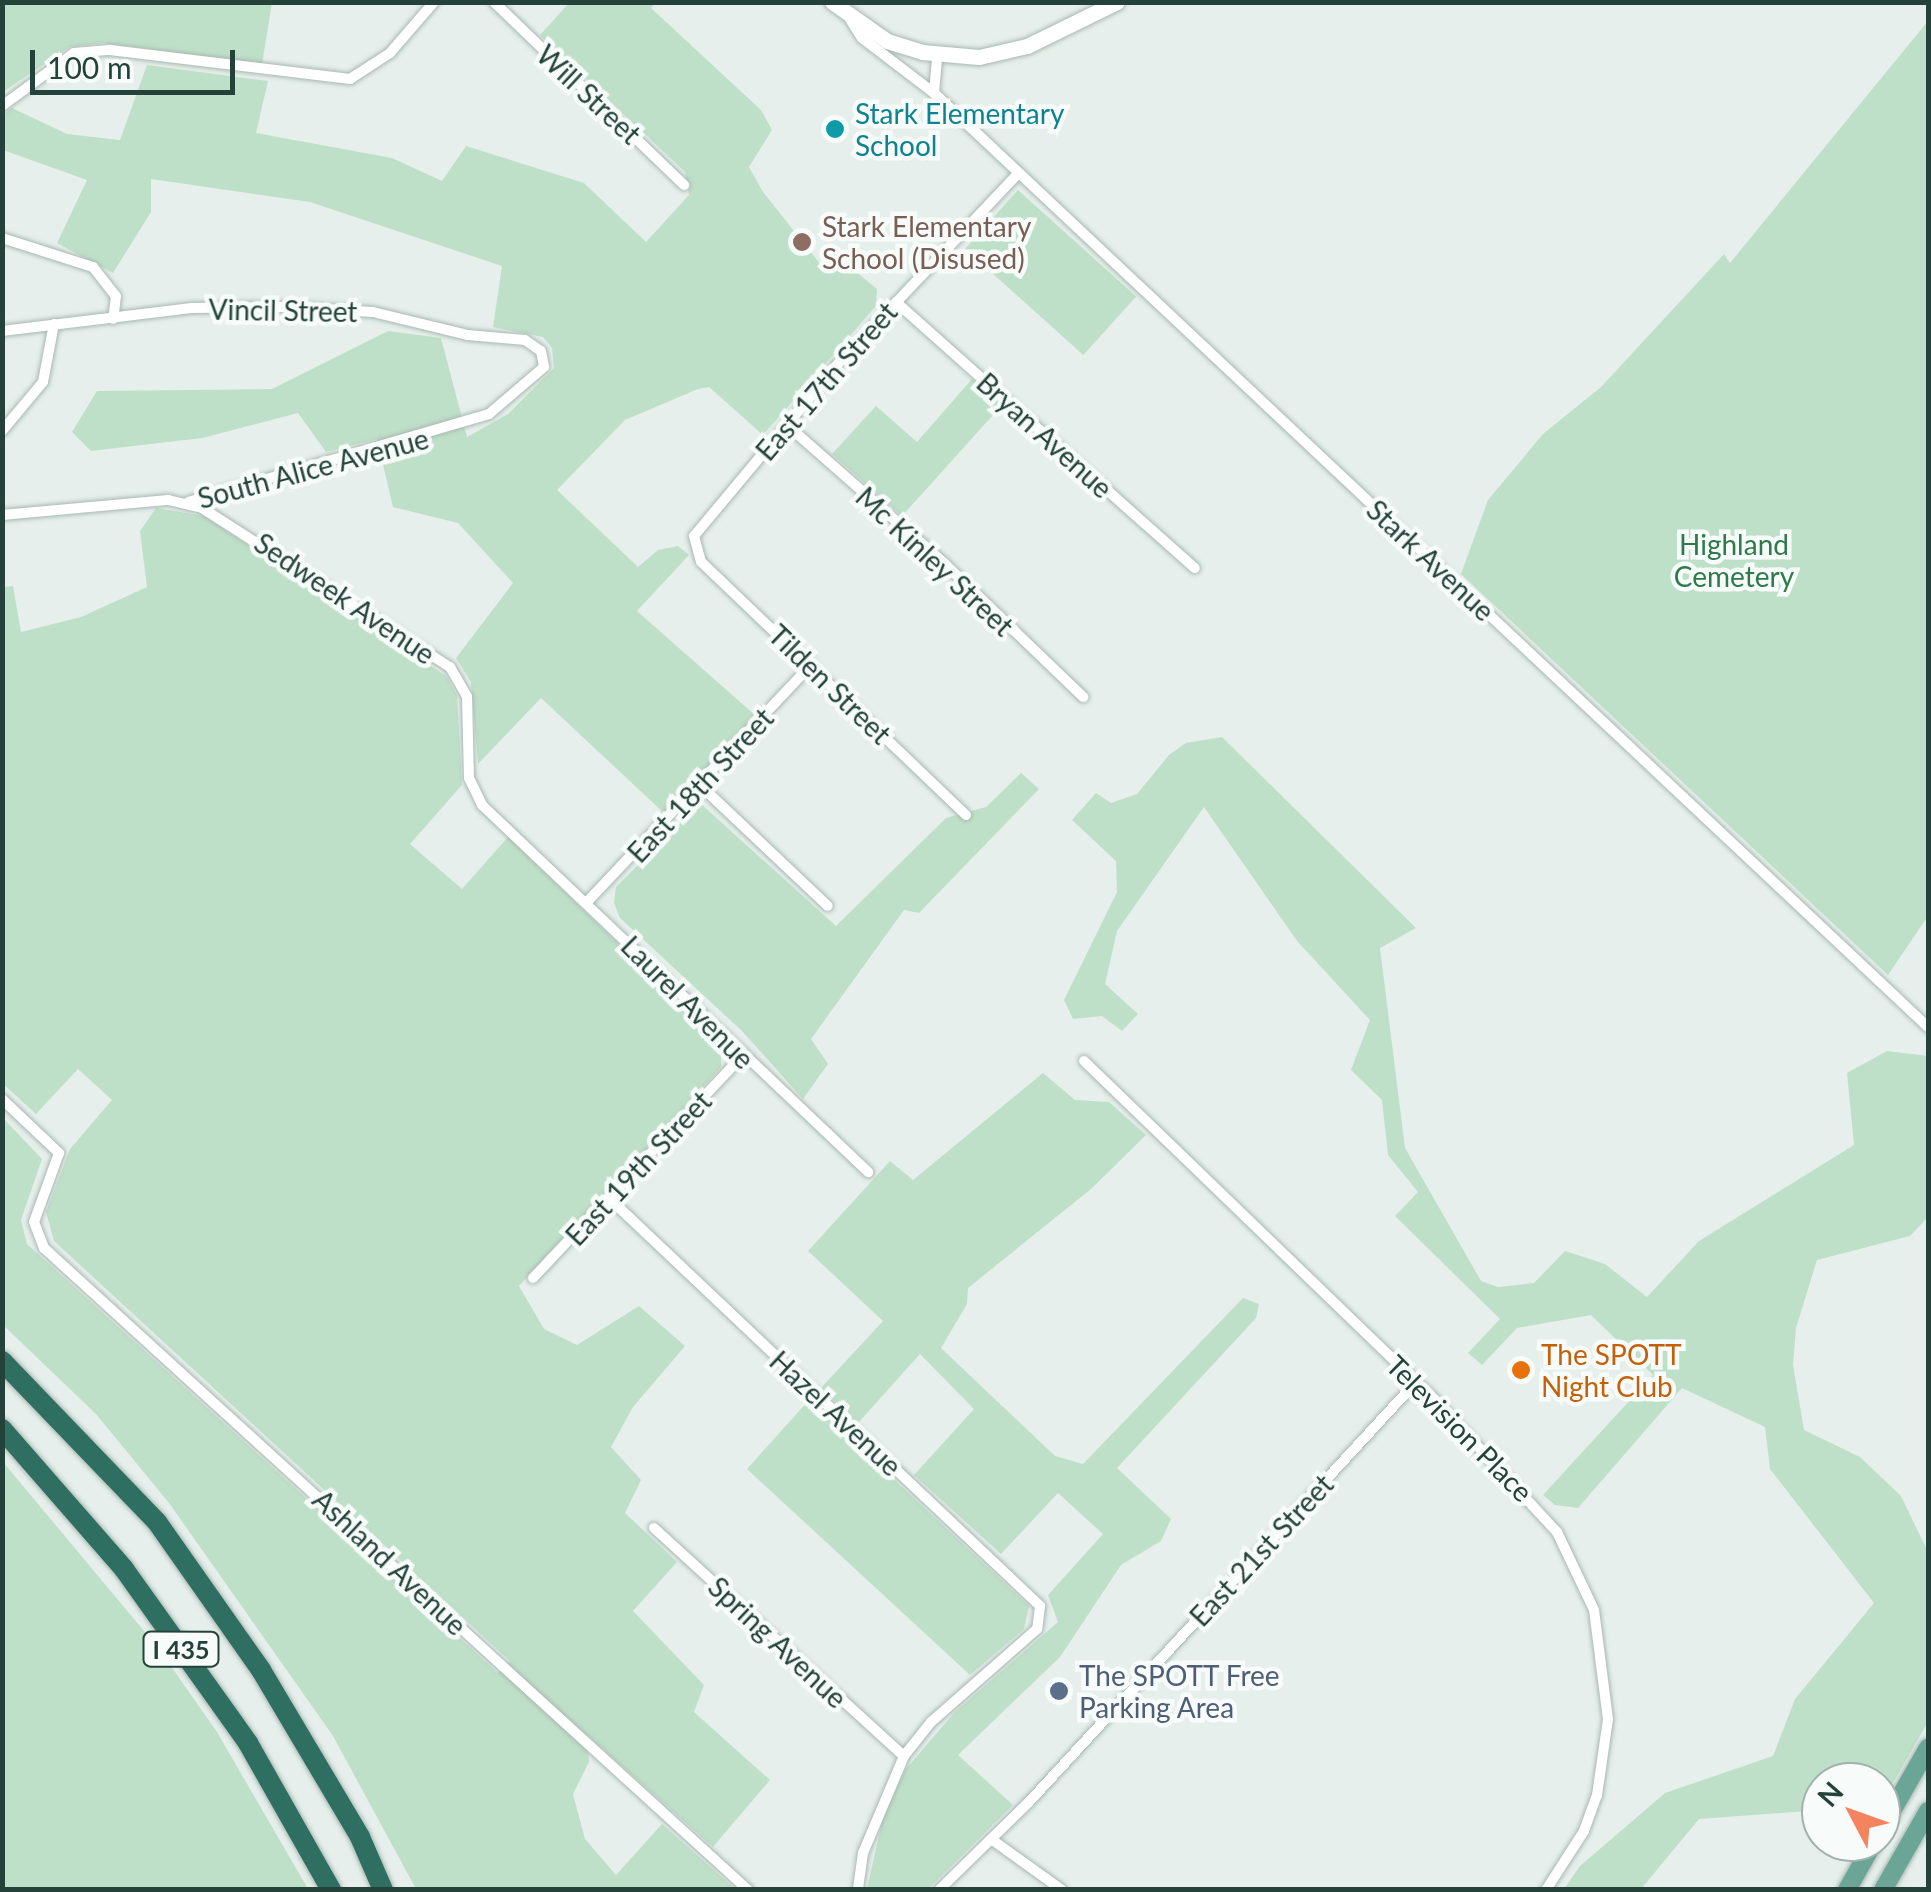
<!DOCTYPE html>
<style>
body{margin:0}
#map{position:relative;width:1931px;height:1892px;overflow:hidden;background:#e6efeb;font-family:Lato,sans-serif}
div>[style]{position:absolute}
.green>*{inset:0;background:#bfe0c8;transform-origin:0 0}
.roads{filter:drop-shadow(0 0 2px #a8b8b2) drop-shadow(0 0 2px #a8b8b2)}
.street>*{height:10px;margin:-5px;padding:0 5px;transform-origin:5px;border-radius:5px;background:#fff}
.secondary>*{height:15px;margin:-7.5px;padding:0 7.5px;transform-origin:7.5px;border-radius:7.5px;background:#fff}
.primary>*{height:18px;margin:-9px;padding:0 9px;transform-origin:9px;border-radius:9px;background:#6aa596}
.highway>*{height:20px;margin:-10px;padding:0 10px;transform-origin:10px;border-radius:10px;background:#2f6f62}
.dots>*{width:28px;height:28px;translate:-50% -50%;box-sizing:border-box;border:5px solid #f7fbf9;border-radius:50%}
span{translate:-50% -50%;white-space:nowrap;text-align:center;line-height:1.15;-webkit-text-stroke:9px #f7fbf9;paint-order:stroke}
.shield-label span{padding:2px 8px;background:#f7fbf9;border:2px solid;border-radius:8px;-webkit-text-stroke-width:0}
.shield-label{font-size:25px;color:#24423a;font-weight:700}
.street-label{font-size:28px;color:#24423a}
.culture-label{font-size:28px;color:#0d838f}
.left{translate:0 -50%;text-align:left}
.education-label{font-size:28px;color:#785e54}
.park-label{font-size:28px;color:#2d7a4b}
.food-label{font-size:28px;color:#c56008}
.service-label{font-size:28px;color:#4e5e75}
.frame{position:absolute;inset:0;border:5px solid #24423a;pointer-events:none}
.north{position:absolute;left:1801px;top:1762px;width:100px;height:100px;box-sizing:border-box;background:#f7fbf9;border:2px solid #a3b1ad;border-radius:50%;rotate:311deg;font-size:28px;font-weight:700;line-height:40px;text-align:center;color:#24423a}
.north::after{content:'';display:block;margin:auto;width:35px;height:45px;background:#f4845f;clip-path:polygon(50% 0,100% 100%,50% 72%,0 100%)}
.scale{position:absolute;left:30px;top:50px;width:205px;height:45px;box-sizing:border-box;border:5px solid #24423a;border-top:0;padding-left:12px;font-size:30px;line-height:35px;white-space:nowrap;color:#24423a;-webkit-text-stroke:8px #f7fbf9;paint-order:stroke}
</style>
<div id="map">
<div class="green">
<div style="clip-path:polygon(3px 3px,272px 3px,262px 64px,103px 43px,69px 47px,3px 92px)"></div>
<div style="clip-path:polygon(569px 3px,655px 3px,651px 8px,761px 110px,772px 130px,749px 167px,763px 192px,825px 270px,838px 257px,877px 289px,876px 306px,763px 435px,709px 387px,698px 389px,625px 420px,557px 490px,638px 567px,658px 550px,678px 546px,689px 555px,637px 611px,756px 716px,664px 813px,541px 698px,478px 764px,471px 682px,456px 658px,513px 583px,458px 523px,393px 507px,377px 439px,326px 452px,298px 413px,202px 438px,91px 451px,72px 432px,97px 391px,272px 389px,388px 331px,441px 338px,467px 437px,508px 414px,554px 368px,552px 348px,543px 337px,493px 327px,502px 266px,310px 202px,151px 179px,151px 212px,113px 273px,57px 243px,87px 180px,3px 150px,2px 116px,12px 108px,67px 134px,120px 140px,147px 65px,268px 81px,256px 133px,392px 158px,442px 181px,466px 146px,584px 183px,646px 242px,689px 195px,685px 172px,540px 35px)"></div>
<div style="clip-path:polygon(1928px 21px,1928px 916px,1888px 975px,1461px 574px,1488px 500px,1543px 434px,1601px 387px,1724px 254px,1730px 263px)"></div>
<div style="left:1018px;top:190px;width:159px;height:79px;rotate:42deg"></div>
<div style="clip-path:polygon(972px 379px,1002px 405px,902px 516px,832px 454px,876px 406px,917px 442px)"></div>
<div style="clip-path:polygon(156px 508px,204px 516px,446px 676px,457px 695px,462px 785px,410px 844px,462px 889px,508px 837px,721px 1043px,721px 1067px,519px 1286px,544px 1329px,577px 1345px,639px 1306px,685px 1346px,633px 1407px,611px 1447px,641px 1480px,625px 1513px,677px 1562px,633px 1611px,704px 1685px,694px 1712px,770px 1780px,713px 1847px,587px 1735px,589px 1762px,573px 1794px,585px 1839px,616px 1875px,662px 1824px,735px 1889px,416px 1889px,333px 1736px,169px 1503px,96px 1414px,3px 1325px,3px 1118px,42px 1159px,21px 1220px,27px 1244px,498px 1673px,510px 1661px,54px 1241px,46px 1212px,70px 1149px,112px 1100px,78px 1069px,36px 1114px,3px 1084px,3px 587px,13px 586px,21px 632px,81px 617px,147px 587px,140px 531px)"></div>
<div style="clip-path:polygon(1222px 737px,1416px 928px,1380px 948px,1405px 1148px,1481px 1281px,1498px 1287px,1534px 1283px,1565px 1251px,1605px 1264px,1647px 1297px,1699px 1241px,1854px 1145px,1847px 1073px,1887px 1051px,1928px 1056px,1928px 1217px,1910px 1236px,1817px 1260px,1796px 1328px,1793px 1365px,1804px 1430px,1860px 1457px,1901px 1496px,1928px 1552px,1928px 1722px,1881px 1804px,1881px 1782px,1821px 1782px,1821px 1820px,1808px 1811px,1699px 1819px,1641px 1889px,1564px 1889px,1580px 1866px,1665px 1793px,1773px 1756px,1795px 1699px,1874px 1603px,1770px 1469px,1765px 1427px,1682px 1388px,1578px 1508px,1555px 1505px,1543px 1495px,1653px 1375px,1591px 1315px,1517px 1328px,1482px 1365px,1468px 1353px,1500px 1319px,1395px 1216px,1418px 1192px,1388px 1155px,1382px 1100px,1351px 1070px,1370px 1020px,1297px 941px,1204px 807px,1117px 931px,1105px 984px,1138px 1014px,1122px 1031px,1102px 1016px,1073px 1019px,1064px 1000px,1117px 892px,1116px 861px,1072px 820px,1096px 793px,1111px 803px,1137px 794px,1169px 755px,1186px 743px)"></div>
<div style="clip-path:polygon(1021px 773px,1039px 789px,919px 913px,904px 910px,811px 1039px,828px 1064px,803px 1099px,742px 1031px,620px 918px,614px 903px,616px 887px,700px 803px,836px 926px,946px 818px,986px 807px)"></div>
<div style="clip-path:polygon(1043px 1073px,1075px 1100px,1109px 1102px,1146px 1135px,1091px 1189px,968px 1288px,967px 1304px,941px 1348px,1055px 1456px,1083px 1464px,1243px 1298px,1259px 1304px,1256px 1318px,1117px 1468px,1171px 1519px,1161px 1541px,1121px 1565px,1060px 1657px,958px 1755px,1013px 1805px,928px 1889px,867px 1889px,884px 1813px,905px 1770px,955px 1712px,1058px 1622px,1048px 1595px,1103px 1534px,1058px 1493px,1001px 1554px,914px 1475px,974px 1409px,920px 1354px,858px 1423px,821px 1388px,883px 1321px,808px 1251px,890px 1161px,913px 1180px)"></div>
<div style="clip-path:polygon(809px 1400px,1029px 1606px,1024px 1629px,970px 1675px,747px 1469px)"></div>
<div style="clip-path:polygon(3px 1462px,159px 1649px,217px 1732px,308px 1889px,3px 1889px)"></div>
</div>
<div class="roads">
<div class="street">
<div style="left:494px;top:2px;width:264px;rotate:43.9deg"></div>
<div style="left:850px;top:19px;width:22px;rotate:58deg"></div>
<div style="left:862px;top:38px;width:91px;rotate:37.4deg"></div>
<div style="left:934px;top:93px;width:1364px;rotate:43.22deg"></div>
<div style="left:934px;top:93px;width:38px;rotate:-85deg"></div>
<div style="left:2px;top:106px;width:89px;rotate:-36.4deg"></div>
<div style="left:74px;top:53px;width:36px;rotate:-5deg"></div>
<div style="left:110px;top:50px;width:242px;rotate:6.9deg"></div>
<div style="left:350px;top:79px;width:48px;rotate:-33deg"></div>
<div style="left:390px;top:53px;width:67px;rotate:-49.2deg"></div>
<div style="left:2px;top:238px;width:96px;rotate:17.7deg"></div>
<div style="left:93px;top:267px;width:37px;rotate:52deg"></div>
<div style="left:116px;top:296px;width:23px;rotate:97deg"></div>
<div style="left:896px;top:302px;width:400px;rotate:41.7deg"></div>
<div style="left:2px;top:331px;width:191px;rotate:-6.9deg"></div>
<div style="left:192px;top:308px;width:97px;rotate:-0.6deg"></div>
<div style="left:289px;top:307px;width:84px;rotate:3.4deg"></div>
<div style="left:373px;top:312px;width:98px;rotate:13.6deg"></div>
<div style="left:468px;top:335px;width:57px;rotate:5deg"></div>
<div style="left:525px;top:340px;width:19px;rotate:35deg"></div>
<div style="left:541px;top:351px;width:16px;rotate:79deg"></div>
<div style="left:544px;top:367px;width:72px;rotate:139.5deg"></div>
<div style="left:489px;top:414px;width:313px;rotate:163.7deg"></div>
<div style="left:787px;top:425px;width:210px;rotate:41.3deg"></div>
<div style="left:945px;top:564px;width:192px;rotate:43.9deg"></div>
<div style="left:2px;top:431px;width:64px;rotate:-50.1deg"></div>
<div style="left:43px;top:382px;width:59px;rotate:-79.3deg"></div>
<div style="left:2px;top:515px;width:167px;rotate:-5.2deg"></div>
<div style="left:168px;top:500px;width:35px;rotate:13deg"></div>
<div style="left:202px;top:508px;width:295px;rotate:32.7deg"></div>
<div style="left:450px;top:667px;width:34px;rotate:60deg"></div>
<div style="left:467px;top:697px;width:81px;rotate:88.6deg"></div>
<div style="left:469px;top:778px;width:30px;rotate:64deg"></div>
<div style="left:482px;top:805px;width:533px;rotate:43.55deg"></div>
<div style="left:702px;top:787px;width:173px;rotate:43.4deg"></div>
<div style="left:966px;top:815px;width:366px;rotate:-136.3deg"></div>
<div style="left:701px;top:562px;width:27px;rotate:-105deg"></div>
<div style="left:694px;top:536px;width:224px;rotate:-50.1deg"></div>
<div style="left:838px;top:364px;width:259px;rotate:-46.6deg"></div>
<div style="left:586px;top:903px;width:328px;rotate:-46.6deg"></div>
<div style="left:1084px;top:1061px;width:488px;rotate:44deg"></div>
<div style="left:1435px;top:1400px;width:180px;rotate:47.3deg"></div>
<div style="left:1557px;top:1532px;width:86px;rotate:64.6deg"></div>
<div style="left:1594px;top:1610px;width:110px;rotate:82.7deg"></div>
<div style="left:1608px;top:1719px;width:77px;rotate:98.2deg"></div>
<div style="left:1597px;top:1795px;width:38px;rotate:110deg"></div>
<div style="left:1584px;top:1831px;width:70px;rotate:122.8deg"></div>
<div style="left:2px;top:1099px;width:79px;rotate:43.5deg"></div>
<div style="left:59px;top:1153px;width:73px;rotate:109.9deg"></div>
<div style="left:34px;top:1222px;width:28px;rotate:69deg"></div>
<div style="left:44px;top:1248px;width:953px;rotate:42.36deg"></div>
<div style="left:611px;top:1200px;width:591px;rotate:43.42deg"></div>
<div style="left:1040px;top:1606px;width:23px;rotate:97deg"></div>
<div style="left:1037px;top:1629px;width:141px;rotate:138.7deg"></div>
<div style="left:931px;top:1722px;width:43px;rotate:128.5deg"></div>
<div style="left:904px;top:1756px;width:105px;rotate:112.9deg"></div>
<div style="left:863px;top:1853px;width:37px;rotate:98deg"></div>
<div style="left:533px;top:1278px;width:305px;rotate:-46.7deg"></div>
<div style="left:654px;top:1528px;width:338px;rotate:42.4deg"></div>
<div style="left:991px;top:1839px;width:87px;rotate:35.7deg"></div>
<div style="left:939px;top:1890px;width:126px;rotate:-44.4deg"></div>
<div style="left:1029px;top:1802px;width:571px;rotate:-47.34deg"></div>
</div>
<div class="secondary">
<div style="left:832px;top:2px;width:67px;rotate:35.3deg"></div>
<div style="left:887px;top:41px;width:37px;rotate:17deg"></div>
<div style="left:922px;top:52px;width:57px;rotate:5deg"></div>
<div style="left:979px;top:57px;width:49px;rotate:-12.9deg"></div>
<div style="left:1027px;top:46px;width:100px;rotate:-26.1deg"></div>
</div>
<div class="primary">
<div style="left:1881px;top:1830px;width:95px;rotate:-60.2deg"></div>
<div style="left:1847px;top:1890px;width:55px;rotate:-60.6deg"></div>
<div style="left:1883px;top:1890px;width:91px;rotate:-60.3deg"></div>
</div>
<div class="highway">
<div style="left:2px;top:1361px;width:223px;rotate:46.1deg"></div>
<div style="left:157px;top:1522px;width:181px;rotate:54.9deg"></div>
<div style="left:261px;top:1670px;width:194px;rotate:59.3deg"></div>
<div style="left:360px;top:1837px;width:58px;rotate:66.5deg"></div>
<div style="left:2px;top:1429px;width:186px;rotate:48.9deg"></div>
<div style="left:124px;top:1569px;width:214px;rotate:54.5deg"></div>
<div style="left:248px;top:1743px;width:169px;rotate:60.5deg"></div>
</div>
</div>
<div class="dots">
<div style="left:835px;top:129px;background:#0f9aa8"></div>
<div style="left:802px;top:242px;background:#8d6e63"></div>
<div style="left:1521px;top:1370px;background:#e8710a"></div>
<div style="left:1059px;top:1691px;background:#5c6f8a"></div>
</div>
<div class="shield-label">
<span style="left:181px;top:1649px">I 435</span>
</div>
<div class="street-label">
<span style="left:589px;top:94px;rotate:43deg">Will Street</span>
<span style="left:283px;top:310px;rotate:1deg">Vincil Street</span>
<span style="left:826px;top:381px;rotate:-49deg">East 17th Street</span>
<span style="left:1045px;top:435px;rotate:42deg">Bryan Avenue</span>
<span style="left:313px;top:468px;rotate:-15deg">South Alice Avenue</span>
<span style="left:1431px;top:560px;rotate:43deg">Stark Avenue</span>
<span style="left:935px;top:561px;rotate:43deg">Mc Kinley Street</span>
<span style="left:345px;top:598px;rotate:34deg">Sedweek Avenue</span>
<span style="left:830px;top:684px;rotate:44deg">Tilden Street</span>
<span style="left:700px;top:785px;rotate:-47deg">East 18th Street</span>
<span style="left:688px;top:1002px;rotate:45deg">Laurel Avenue</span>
<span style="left:638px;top:1168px;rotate:-47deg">East 19th Street</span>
<span style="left:836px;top:1413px;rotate:43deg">Hazel Avenue</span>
<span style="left:1460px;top:1428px;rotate:45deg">Television Place</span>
<span style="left:1261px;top:1550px;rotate:-47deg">East 21st Street</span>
<span style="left:390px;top:1562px;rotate:43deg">Ashland Avenue</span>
<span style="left:778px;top:1642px;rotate:43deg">Spring Avenue</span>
</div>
<div class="culture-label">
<span class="left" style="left:855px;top:129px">Stark Elementary<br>School</span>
</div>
<div class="education-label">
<span class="left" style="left:822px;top:242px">Stark Elementary<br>School (Disused)</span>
</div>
<div class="park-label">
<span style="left:1734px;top:560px">Highland<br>Cemetery</span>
</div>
<div class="food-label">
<span class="left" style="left:1541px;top:1370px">The SPOTT<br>Night Club</span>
</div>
<div class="service-label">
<span class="left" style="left:1079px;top:1691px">The SPOTT Free<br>Parking Area</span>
</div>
<div class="frame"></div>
<div class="north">N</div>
<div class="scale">100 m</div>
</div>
